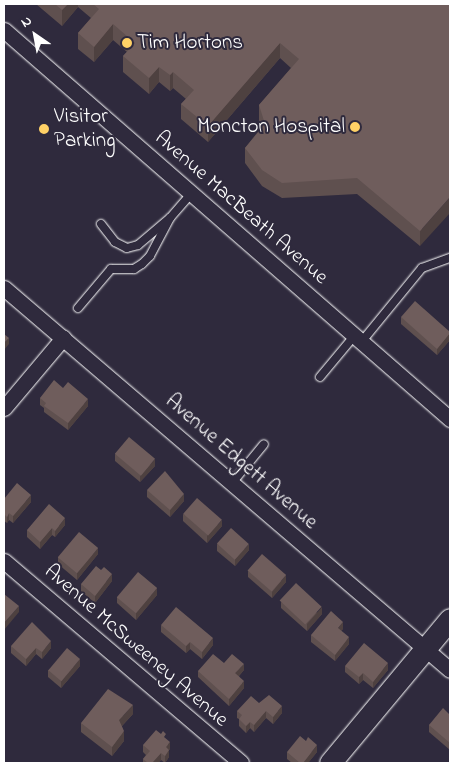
<!DOCTYPE html>
<style>
body{margin:0}
#map{position:relative;width:454px;height:767px;overflow:hidden;background:#2f2a3d;font-family:"Indie Flower",sans-serif}
div>[style]{position:absolute}
.roads{filter:drop-shadow(0 0 1px #fff) drop-shadow(0 0 1px #fff)}
.lane>*{height:8px;margin:-4px;padding:0 4px;transform-origin:4px;border-radius:4px;background:#2f2a3d}
.street>*{height:15px;margin:-7.5px;padding:0 7.5px;transform-origin:7.5px;border-radius:7.5px;background:#2f2a3d}
.secondary>*{height:21px;margin:-10.5px;padding:0 10.5px;transform-origin:10.5px;border-radius:10.5px;background:#2f2a3d}
.wall>*{inset:0;background:#5f504f}
.shaded-wall>*{inset:0;background:#4e4140}
.building>*{inset:0;background:#6f5d5c;transform-origin:0 0}
.dots>*{width:14px;height:14px;translate:-50% -50%;box-sizing:border-box;border:2px solid #2f2a3d;border-radius:50%}
span{translate:-50% -50%;white-space:nowrap;text-align:center;line-height:1.15;-webkit-text-stroke:4px #2f2a3d;paint-order:stroke}
.poi-label{font-size:21px;color:#fff}
.left{translate:0 -50%;text-align:left}
.right{translate:-100% -50%;text-align:right}
.street-label{font-size:21px;color:#fff}
.frame{position:absolute;inset:0;border:5px solid #fff;pointer-events:none}
.north{position:absolute;left:10px;top:10px;width:50px;height:50px;-webkit-text-stroke:4px #2f2a3d;paint-order:stroke;rotate:327deg;font-size:14px;font-weight:700;line-height:20px;text-align:center;color:#fff}
.north::after{content:'';display:block;margin:auto;width:18px;height:22px;background:#fff;clip-path:polygon(50% 0,100% 100%,50% 72%,0 100%)}
</style>
<div id="map">
<div class="roads">
<div class="lane">
<div style="left:101px;top:224px;width:23px;rotate:52deg"></div>
<div style="left:115px;top:242px;width:13px;rotate:27deg"></div>
<div style="left:127px;top:248px;width:11px;rotate:-15deg"></div>
<div style="left:138px;top:245px;width:42px;rotate:-40.2deg"></div>
<div style="left:170px;top:218px;width:33px;rotate:-49deg"></div>
<div style="left:78px;top:308px;width:51px;rotate:-49.8deg"></div>
<div style="left:111px;top:269px;width:23px"></div>
<div style="left:134px;top:269px;width:9px;rotate:-32deg"></div>
<div style="left:142px;top:264px;width:11px;rotate:-45deg"></div>
<div style="left:150px;top:256px;width:43px;rotate:-62.2deg"></div>
<div style="left:363px;top:340px;width:93px;rotate:-50.7deg"></div>
<div style="left:422px;top:268px;width:30px;rotate:-20deg"></div>
<div style="left:320px;top:377px;width:55px;rotate:-50.2deg"></div>
<div style="left:232px;top:483px;width:50px;rotate:-50.6deg"></div>
</div>
<div class="street">
<div style="left:4px;top:30px;width:592px;rotate:41.09deg"></div>
<div style="left:4px;top:288px;width:587px;rotate:40.58deg"></div>
<div style="left:4px;top:408px;width:92px;rotate:-49.9deg"></div>
<div style="left:4px;top:561px;width:311px;rotate:40.4deg"></div>
</div>
<div class="secondary">
<div style="left:330px;top:763px;width:187px;rotate:-50.2deg"></div>
</div>
</div>
<div class="wall">
<div style="clip-path:polygon(36px 4px,450px 4px,420px 246px,357px 194px,282px 198px,262px 186px,245px 163px,245px 148px,261px 128px,259px 120px,259px 105px,291px 68px,280px 58px,208px 142px,181px 119px,181px 104px,186px 99px,173px 88px,170px 91px,159px 82px,149px 94px,123px 72px,123px 56px,127px 52px,113px 40px,94px 62px,78px 49px,78px 33px,91px 18px,78px 7px,62px 26px)"></div>
<div style="clip-path:polygon(401px 317px,450px 332px,450px 340px,437px 355px,401px 324px)"></div>
<div style="clip-path:polygon(63px 388px,88px 406px,68px 430px,44px 412px,44px 408px,40px 405px,40px 398px)"></div>
<div style="clip-path:polygon(115px 454px,155px 466px,140px 482px,115px 461px)"></div>
<div style="clip-path:polygon(147px 490px,184px 501px,170px 517px,147px 497px)"></div>
<div style="clip-path:polygon(4px 499px,31px 502px,13px 523px,9px 520px,7px 523px,4px 521px)"></div>
<div style="clip-path:polygon(183px 514px,222px 526px,207px 543px,183px 521px)"></div>
<div style="clip-path:polygon(65px 525px,55px 537px,52px 535px,40px 549px,27px 537px,27px 530px)"></div>
<div style="clip-path:polygon(217px 544px,249px 550px,235px 566px,217px 551px)"></div>
<div style="clip-path:polygon(98px 554px,77px 580px,58px 564px,58px 557px)"></div>
<div style="clip-path:polygon(248px 571px,286px 582px,272px 598px,248px 577px)"></div>
<div style="clip-path:polygon(112px 581px,95px 603px,81px 591px,81px 584px)"></div>
<div style="clip-path:polygon(157px 595px,136px 620px,117px 603px,117px 597px)"></div>
<div style="clip-path:polygon(281px 602px,322px 614px,307px 631px,281px 608px)"></div>
<div style="clip-path:polygon(161px 625px,213px 645px,202px 659px,190px 649px,186px 653px,161px 632px)"></div>
<div style="clip-path:polygon(343px 629px,341px 631px,349px 644px,335px 661px,311px 642px,311px 635px)"></div>
<div style="clip-path:polygon(11px 646px,51px 648px,42px 659px,36px 654px,26px 666px,11px 653px)"></div>
<div style="clip-path:polygon(224px 663px,244px 670px,239px 676px,244px 688px,229px 706px,198px 677px,198px 671px)"></div>
<div style="clip-path:polygon(80px 666px,61px 688px,48px 677px,48px 670px)"></div>
<div style="clip-path:polygon(345px 666px,388px 670px,373px 688px,363px 680px,359px 684px,345px 672px)"></div>
<div style="clip-path:polygon(259px 703px,282px 713px,273px 724px,266px 718px,254px 732px,250px 728px,246px 733px,239px 726px,239px 719px,237px 718px,237px 711px)"></div>
<div style="clip-path:polygon(133px 714px,122px 726px,124px 741px,112px 756px,81px 732px,81px 723px)"></div>
<div style="clip-path:polygon(450px 715px,450px 750px,429px 732px,429px 725px)"></div>
<div style="clip-path:polygon(166px 739px,170px 749px,169px 750px,169px 757px,165px 763px,161px 760px,158px 763px,143px 763px,143px 759px,146px 755px,143px 752px,143px 745px)"></div>
<div style="clip-path:polygon(287px 752px,317px 752px,308px 763px,292px 763px,287px 759px)"></div>
</div>
<div class="shaded-wall">
<div style="clip-path:polygon(68px 4px,78px 4px,78px 7px,62px 26px,62px 10px)"></div>
<div style="clip-path:polygon(113px 24px,113px 40px,94px 62px,94px 47px)"></div>
<div style="clip-path:polygon(280px 43px,280px 58px,208px 142px,208px 126px)"></div>
<div style="clip-path:polygon(159px 67px,159px 82px,149px 94px,149px 78px)"></div>
<div style="clip-path:polygon(173px 72px,173px 88px,170px 91px,170px 75px)"></div>
<div style="clip-path:polygon(450px 197px,450px 213px,420px 246px,420px 231px)"></div>
<div style="clip-path:polygon(450px 333px,450px 340px,437px 355px,437px 349px)"></div>
<div style="clip-path:polygon(9px 338px,9px 344px,4px 350px,4px 343px)"></div>
<div style="clip-path:polygon(88px 399px,88px 406px,68px 430px,68px 423px)"></div>
<div style="clip-path:polygon(155px 459px,155px 466px,140px 482px,140px 476px)"></div>
<div style="clip-path:polygon(184px 494px,184px 501px,170px 517px,170px 510px)"></div>
<div style="clip-path:polygon(31px 495px,31px 502px,13px 523px,13px 516px)"></div>
<div style="clip-path:polygon(9px 513px,9px 520px,7px 523px,7px 517px)"></div>
<div style="clip-path:polygon(65px 518px,65px 525px,55px 537px,55px 531px)"></div>
<div style="clip-path:polygon(222px 520px,222px 526px,207px 543px,207px 536px)"></div>
<div style="clip-path:polygon(52px 528px,52px 535px,40px 549px,40px 542px)"></div>
<div style="clip-path:polygon(249px 544px,249px 550px,235px 566px,235px 559px)"></div>
<div style="clip-path:polygon(98px 548px,98px 554px,77px 580px,77px 573px)"></div>
<div style="clip-path:polygon(112px 574px,112px 581px,95px 603px,95px 596px)"></div>
<div style="clip-path:polygon(286px 575px,286px 582px,272px 598px,272px 592px)"></div>
<div style="clip-path:polygon(157px 588px,157px 595px,136px 620px,136px 613px)"></div>
<div style="clip-path:polygon(19px 606px,19px 612px,4px 630px,4px 623px)"></div>
<div style="clip-path:polygon(322px 607px,322px 614px,307px 631px,307px 624px)"></div>
<div style="clip-path:polygon(343px 622px,343px 629px,338px 634px,338px 628px)"></div>
<div style="clip-path:polygon(349px 637px,349px 644px,335px 661px,335px 655px)"></div>
<div style="clip-path:polygon(213px 638px,213px 645px,202px 659px,202px 652px)"></div>
<div style="clip-path:polygon(51px 641px,51px 648px,42px 659px,42px 652px)"></div>
<div style="clip-path:polygon(190px 642px,190px 649px,186px 653px,186px 646px)"></div>
<div style="clip-path:polygon(36px 648px,36px 654px,26px 666px,26px 659px)"></div>
<div style="clip-path:polygon(80px 659px,80px 666px,61px 688px,61px 681px)"></div>
<div style="clip-path:polygon(388px 663px,388px 670px,373px 688px,373px 682px)"></div>
<div style="clip-path:polygon(244px 664px,244px 670px,235px 680px,235px 673px)"></div>
<div style="clip-path:polygon(363px 673px,363px 680px,359px 684px,359px 677px)"></div>
<div style="clip-path:polygon(244px 681px,244px 688px,229px 706px,229px 699px)"></div>
<div style="clip-path:polygon(133px 705px,133px 714px,119px 729px,119px 720px)"></div>
<div style="clip-path:polygon(282px 706px,282px 713px,273px 724px,273px 717px)"></div>
<div style="clip-path:polygon(266px 711px,266px 718px,254px 732px,254px 725px)"></div>
<div style="clip-path:polygon(250px 722px,250px 728px,246px 733px,246px 726px)"></div>
<div style="clip-path:polygon(124px 731px,124px 741px,112px 756px,112px 747px)"></div>
<div style="clip-path:polygon(170px 742px,170px 749px,166px 754px,166px 747px)"></div>
<div style="clip-path:polygon(317px 745px,317px 752px,308px 763px,303px 763px)"></div>
<div style="clip-path:polygon(169px 750px,169px 757px,165px 763px,165px 756px)"></div>
<div style="clip-path:polygon(161px 753px,161px 760px,158px 763px,152px 763px)"></div>
</div>
<div class="building">
<div style="clip-path:polygon(55px 4px,68px 4px,62px 10px)"></div>
<div style="clip-path:polygon(93px 4px,450px 4px,450px 197px,420px 231px,357px 178px,282px 183px,262px 170px,245px 148px,265px 124px,259px 105px,299px 59px,280px 43px,208px 126px,181px 104px,194px 90px,173px 72px,170px 75px,159px 67px,149px 78px,123px 56px,135px 43px,113px 24px,94px 47px,78px 33px,99px 9px)"></div>
<div style="clip-path:polygon(415px 301px,450px 332px,450px 333px,437px 349px,401px 317px)"></div>
<div style="clip-path:polygon(4px 334px,9px 338px,4px 343px)"></div>
<div style="clip-path:polygon(54px 380px,63px 388px,68px 382px,88px 399px,68px 423px,44px 406px,46px 403px,40px 398px)"></div>
<div style="left:129px;top:437px;width:34px;height:22px;rotate:40deg"></div>
<div style="clip-path:polygon(165px 471px,184px 494px,170px 510px,147px 490px)"></div>
<div style="clip-path:polygon(17px 483px,31px 495px,13px 516px,9px 513px,7px 517px,4px 514px,4px 499px)"></div>
<div style="left:197px;top:498px;width:33px;height:21px;rotate:41deg"></div>
<div style="clip-path:polygon(49px 504px,65px 518px,55px 531px,52px 528px,40px 542px,27px 530px)"></div>
<div style="left:231px;top:528px;width:24px;height:21px;rotate:42deg"></div>
<div style="left:79px;top:532px;width:25px;height:33px;rotate:40deg"></div>
<div style="left:262px;top:554px;width:32px;height:22px;rotate:41deg"></div>
<div style="clip-path:polygon(96px 566px,101px 570px,104px 567px,112px 574px,95px 596px,81px 584px)"></div>
<div style="left:138px;top:572px;width:25px;height:33px;rotate:40deg"></div>
<div style="left:296px;top:583px;width:35px;height:24px;rotate:43deg"></div>
<div style="clip-path:polygon(4px 594px,19px 606px,4px 623px)"></div>
<div style="clip-path:polygon(176px 607px,213px 638px,202px 652px,190px 642px,186px 646px,161px 625px)"></div>
<div style="clip-path:polygon(331px 611px,343px 622px,338px 628px,349px 637px,335px 655px,311px 635px)"></div>
<div style="clip-path:polygon(32px 622px,51px 641px,42px 652px,36px 648px,26px 659px,11px 646px)"></div>
<div style="clip-path:polygon(364px 643px,388px 663px,373px 682px,363px 673px,359px 677px,345px 666px)"></div>
<div style="left:67px;top:648px;width:17px;height:29px;rotate:40deg"></div>
<div style="clip-path:polygon(213px 654px,224px 663px,232px 654px,244px 664px,235px 673px,244px 681px,229px 699px,198px 671px)"></div>
<div style="clip-path:polygon(108px 689px,133px 705px,119px 720px,124px 731px,112px 747px,81px 723px)"></div>
<div style="clip-path:polygon(269px 695px,282px 706px,273px 717px,266px 711px,254px 725px,250px 722px,246px 726px,239px 719px,242px 715px,237px 711px,251px 696px,259px 703px)"></div>
<div style="clip-path:polygon(443px 708px,450px 715px,450px 743px,429px 725px)"></div>
<div style="clip-path:polygon(156px 730px,161px 734px,163px 731px,166px 734px,164px 737px,170px 742px,166px 747px,169px 750px,165px 756px,161px 753px,152px 763px,148px 763px,143px 759px,150px 751px,143px 745px)"></div>
<div style="clip-path:polygon(300px 736px,306px 741px,308px 737px,317px 745px,303px 763px,300px 763px,287px 752px)"></div>
</div>
<div class="dots">
<div style="left:127px;top:43px;background:#ffd166"></div>
<div style="left:355px;top:127px;background:#ffd166"></div>
<div style="left:44px;top:129px;background:#ffd166"></div>
</div>
<div class="poi-label">
<span class="left" style="left:137px;top:43px">Tim Hortons</span>
<span class="left" style="left:54px;top:129px">Visitor<br>Parking</span>
<span class="right" style="left:345px;top:127px">Moncton Hospital</span>
</div>
<div class="street-label">
<span style="left:241px;top:208px;rotate:41deg">Avenue MacBeath Avenue</span>
<span style="left:241px;top:462px;rotate:41deg">Avenue Edgett Avenue</span>
<span style="left:136px;top:646px;rotate:41deg">Avenue McSweeney Avenue</span>
</div>
<div class="frame"></div>
<div class="north">N</div>
</div>
